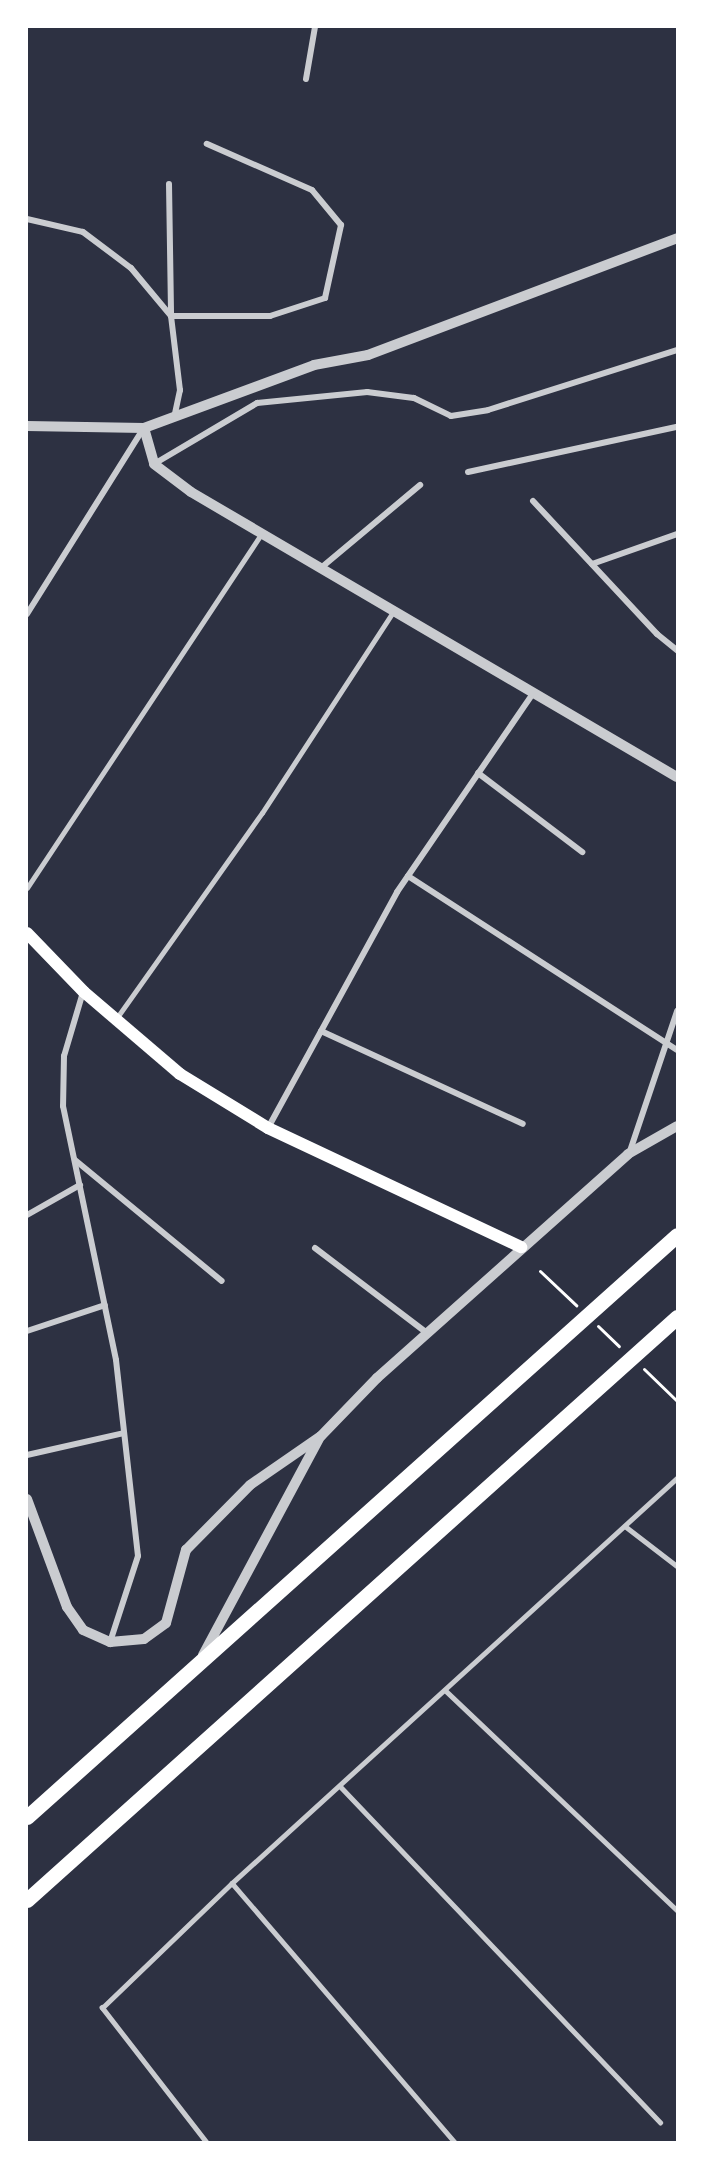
<!DOCTYPE html>
<style>
body{margin:0}
#map{position:relative;width:704px;height:2169px;overflow:hidden;background:#2d3142;font-family:Manrope,sans-serif}
div>[style]{position:absolute}
.path>*{height:3px;margin:-1.5px;padding:0 1.5px;transform-origin:1.5px;border-radius:1.5px;background:#fff}
.service>*{height:4.5px;margin:-2.25px;padding:0 2.25px;transform-origin:2.25px;border-radius:2.25px;background:#caccd0}
.minor>*{height:6px;margin:-3px;padding:0 3px;transform-origin:3px;border-radius:3px;background:#caccd0}
.tertiary>*{height:10px;margin:-5px;padding:0 5px;transform-origin:5px;border-radius:5px;background:#caccd0}
.secondary>*{height:12px;margin:-6px;padding:0 6px;transform-origin:6px;border-radius:6px;background:#fff}
.motorway>*{height:15px;margin:-7.5px;padding:0 7.5px;transform-origin:7.5px;border-radius:7.5px;background:#fff}
span{translate:-50% -50%;white-space:nowrap;text-align:center;line-height:1.15;-webkit-text-stroke:4.5px #fff;paint-order:stroke}
.frame{position:absolute;inset:0;border:28px solid #fff;pointer-events:none}
</style>
<div id="map">
<div class="path">
<div style="left:540px;top:1271px;width:50px;rotate:43.4deg"></div>
<div style="left:598px;top:1326px;width:29px;rotate:44deg"></div>
<div style="left:644px;top:1369px;width:46px;rotate:44.1deg"></div>
</div>
<div class="service">
<div style="left:27px;top:888px;width:424px;rotate:-56.5deg"></div>
<div style="left:116px;top:1019px;width:252px;rotate:-54.7deg"></div>
<div style="left:262px;top:813px;width:240px;rotate:-56.9deg"></div>
<div style="left:625px;top:1526px;width:66px;rotate:37.6deg"></div>
<div style="left:445px;top:1690px;width:320px;rotate:43.5deg"></div>
<div style="left:341px;top:1787px;width:463px;rotate:46.4deg"></div>
<div style="left:232px;top:1883px;width:342px;rotate:49.3deg"></div>
<div style="left:206px;top:2142px;width:170px;rotate:-127.8deg"></div>
<div style="left:102px;top:2008px;width:180px;rotate:-43.9deg"></div>
<div style="left:232px;top:1883px;width:602px;rotate:-42.31deg"></div>
</div>
<div class="minor">
<div style="left:306px;top:79px;width:53px;rotate:-80.2deg"></div>
<div style="left:169px;top:184px;width:132px;rotate:89.1deg"></div>
<div style="left:171px;top:316px;width:75px;rotate:83.1deg"></div>
<div style="left:180px;top:390px;width:25px;rotate:102deg"></div>
<div style="left:27px;top:219px;width:57px;rotate:13.1deg"></div>
<div style="left:83px;top:232px;width:60px;rotate:36.9deg"></div>
<div style="left:131px;top:268px;width:62px;rotate:50.2deg"></div>
<div style="left:171px;top:316px;width:99px"></div>
<div style="left:270px;top:316px;width:58px;rotate:-18.1deg"></div>
<div style="left:325px;top:298px;width:75px;rotate:-77.6deg"></div>
<div style="left:341px;top:225px;width:45px;rotate:-129.6deg"></div>
<div style="left:312px;top:190px;width:115px;rotate:-156.3deg"></div>
<div style="left:154px;top:464px;width:120px;rotate:-30.6deg"></div>
<div style="left:257px;top:403px;width:111px;rotate:-5.7deg"></div>
<div style="left:367px;top:392px;width:47px;rotate:7.3deg"></div>
<div style="left:414px;top:398px;width:41px;rotate:25.9deg"></div>
<div style="left:451px;top:416px;width:37px;rotate:-9deg"></div>
<div style="left:488px;top:410px;width:198px;rotate:-17.6deg"></div>
<div style="left:468px;top:472px;width:214px;rotate:-12.2deg"></div>
<div style="left:533px;top:501px;width:182px;rotate:47deg"></div>
<div style="left:657px;top:634px;width:26px;rotate:39deg"></div>
<div style="left:592px;top:564px;width:90px;rotate:-19.4deg"></div>
<div style="left:322px;top:567px;width:128px;rotate:-39.9deg"></div>
<div style="left:27px;top:614px;width:218px;rotate:-57.9deg"></div>
<div style="left:478px;top:773px;width:131px;rotate:37.2deg"></div>
<div style="left:408px;top:876px;width:320px;rotate:32.9deg"></div>
<div style="left:83px;top:992px;width:67px;rotate:106.5deg"></div>
<div style="left:64px;top:1056px;width:50px;rotate:91.1deg"></div>
<div style="left:63px;top:1106px;width:259px;rotate:78.2deg"></div>
<div style="left:116px;top:1360px;width:197px;rotate:83.6deg"></div>
<div style="left:138px;top:1556px;width:90px;rotate:108deg"></div>
<div style="left:321px;top:1031px;width:222px;rotate:24.7deg"></div>
<div style="left:268px;top:1128px;width:269px;rotate:-61.3deg"></div>
<div style="left:397px;top:892px;width:242px;rotate:-55.6deg"></div>
<div style="left:630px;top:1151px;width:148px;rotate:-71.4deg"></div>
<div style="left:75px;top:1160px;width:190px;rotate:39.5deg"></div>
<div style="left:27px;top:1215px;width:61px;rotate:-29.5deg"></div>
<div style="left:315px;top:1248px;width:141px;rotate:37.2deg"></div>
<div style="left:27px;top:1331px;width:82px;rotate:-18.4deg"></div>
<div style="left:27px;top:1455px;width:99px;rotate:-12.8deg"></div>
</div>
<div class="tertiary">
<div style="left:27px;top:426px;width:117px;rotate:1deg"></div>
<div style="left:144px;top:428px;width:181px;rotate:-20.3deg"></div>
<div style="left:314px;top:365px;width:55px;rotate:-10.5deg"></div>
<div style="left:368px;top:355px;width:330px;rotate:-20.7deg"></div>
<div style="left:144px;top:428px;width:37px;rotate:74deg"></div>
<div style="left:154px;top:464px;width:46px;rotate:37.1deg"></div>
<div style="left:191px;top:492px;width:563px;rotate:30.39deg"></div>
<div style="left:27px;top:1499px;width:115px;rotate:69.7deg"></div>
<div style="left:67px;top:1607px;width:28px;rotate:55deg"></div>
<div style="left:83px;top:1630px;width:30px;rotate:24deg"></div>
<div style="left:110px;top:1642px;width:34px;rotate:-5deg"></div>
<div style="left:144px;top:1639px;width:27px;rotate:-36deg"></div>
<div style="left:166px;top:1623px;width:76px;rotate:-74.7deg"></div>
<div style="left:186px;top:1550px;width:91px;rotate:-45.4deg"></div>
<div style="left:250px;top:1485px;width:86px;rotate:-34.6deg"></div>
<div style="left:321px;top:1436px;width:81px;rotate:-46deg"></div>
<div style="left:377px;top:1378px;width:336px;rotate:-41.7deg"></div>
<div style="left:628px;top:1154px;width:56px;rotate:-29.7deg"></div>
<div style="left:203px;top:1655px;width:245px;rotate:-61.8deg"></div>
</div>
<div class="secondary">
<div style="left:27px;top:933px;width:82px;rotate:46deg"></div>
<div style="left:84px;top:992px;width:126px;rotate:40.5deg"></div>
<div style="left:180px;top:1074px;width:103px;rotate:31.5deg"></div>
<div style="left:268px;top:1128px;width:280px;rotate:25.2deg"></div>
</div>
<div class="motorway">
<div style="left:27px;top:1817px;width:872px;rotate:-41.84deg"></div>
<div style="left:27px;top:1900px;width:873px;rotate:-41.89deg"></div>
</div>
<div class="frame"></div>
</div>
